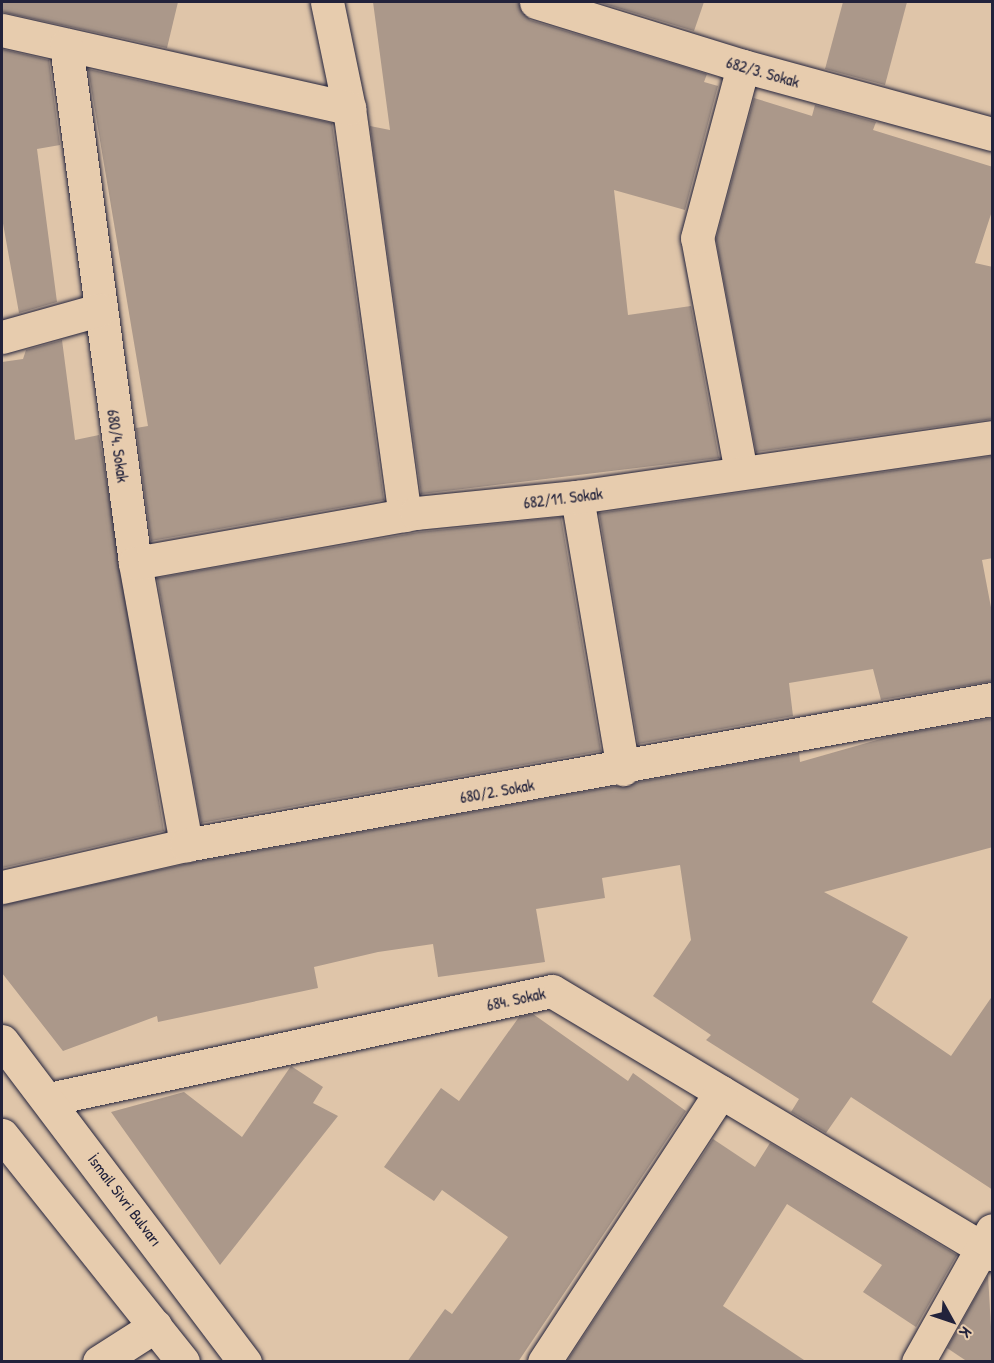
<!DOCTYPE html>
<meta charset="utf-8">
<style>
body{margin:0}
#map{position:relative;width:994px;height:1363px;overflow:hidden;background:#dfc5a9;font-family:"Patrick Hand",sans-serif}
div>[style]{position:absolute}
.building>*{inset:0;background:#ab988a}
.roads{filter:drop-shadow(0 0 2px #22223b) drop-shadow(0 0 2px #22223b)}
.minor>*{height:33px;margin:-16.5px;padding:0 16.5px;transform-origin:16.5px;border-radius:16.5px;background:#e7ccae}
.major>*{height:33px;margin:-16.5px;padding:0 16.5px;transform-origin:16.5px;border-radius:16.5px;background:#e7ccae}
span{translate:-50% -50%;white-space:nowrap;text-align:center;line-height:1.15;-webkit-text-stroke:4.5px #e7ccae;paint-order:stroke}
.street-label{font-size:16px;color:#22223b}
.frame{position:absolute;inset:0;border:3px solid #22223b;pointer-events:none}
.north{position:absolute;left:922px;top:1291px;width:60px;height:60px;-webkit-text-stroke:4px #e7ccae;paint-order:stroke;rotate:130deg;font-size:16px;font-weight:700;line-height:24px;text-align:center;color:#22223b}
.north::after{content:'';display:block;margin:auto;width:21px;height:27px;background:#22223b;clip-path:polygon(50% 0,100% 100%,50% 72%,0 100%)}
</style>
<div id="map">
<div class="building">
<div style="clip-path:polygon(2px 2px,178px 2px,167px 48px,2px 12px)"></div>
<div style="clip-path:polygon(373px 2px,518px 2px,530px 20px,707px 74px,704px 82px,718px 86px,685px 210px,614px 190px,628px 315px,691px 306px,719px 458px,421px 494px,370px 126px,390px 130px)"></div>
<div style="clip-path:polygon(598px 2px,704px 2px,694px 31px)"></div>
<div style="clip-path:polygon(843px 2px,907px 2px,885px 85px,825px 69px)"></div>
<div style="clip-path:polygon(2px 49px,49px 60px,60px 145px,37px 149px,57px 302px,19px 313px,2px 218px)"></div>
<div style="clip-path:polygon(88px 69px,332px 123px,384px 500px,151px 541px,136px 428px,148px 426px)"></div>
<div style="clip-path:polygon(754px 98px,812px 116px,815px 105px,876px 122px,873px 130px,993px 167px,993px 208px,975px 263px,993px 267px,993px 419px,756px 452px,716px 239px)"></div>
<div style="clip-path:polygon(62px 340px,75px 440px,99px 435px,164px 831px,2px 868px,2px 362px,23px 359px,26px 350px)"></div>
<div style="clip-path:polygon(993px 456px,993px 558px,982px 560px,993px 618px,993px 681px,881px 700px,873px 669px,789px 683px,793px 716px,638px 744px,599px 513px)"></div>
<div style="clip-path:polygon(561px 517px,601px 751px,201px 823px,157px 578px,419px 532px)"></div>
<div style="clip-path:polygon(993px 718px,993px 847px,824px 892px,908px 937px,872px 1002px,951px 1056px,993px 995px,993px 1190px,851px 1097px,826px 1133px,791px 1112px,799px 1099px,706px 1040px,711px 1035px,653px 996px,691px 940px,680px 865px,602px 878px,605px 898px,536px 909px,545px 962px,438px 977px,433px 944px,378px 952px,314px 967px,318px 988px,158px 1022px,157px 1016px,63px 1051px,2px 973px,2px 905px,190px 863px,799px 753px,800px 762px,891px 736px)"></div>
<div style="clip-path:polygon(533px 1014px,628px 1081px,633px 1073px,686px 1111px,518px 1362px,407px 1362px,445px 1309px,452px 1314px,508px 1237px,442px 1190px,434px 1201px,384px 1167px,441px 1088px,459px 1101px,519px 1017px)"></div>
<div style="clip-path:polygon(291px 1066px,323px 1087px,313px 1103px,338px 1116px,220px 1265px,111px 1112px,184px 1092px,242px 1137px)"></div>
<div style="clip-path:polygon(713px 1139px,755px 1167px,770px 1143px,957px 1255px,916px 1327px,863px 1292px,882px 1265px,787px 1204px,723px 1306px,807px 1362px,567px 1361px)"></div>
<div style="clip-path:polygon(988px 1275px,993px 1362px,968px 1362px,947px 1348px)"></div>
</div>
<div class="roads">
<div class="minor">
<div style="left:327px;top:2px;width:108px;rotate:78.3deg"></div>
<div style="left:349px;top:108px;width:411px;rotate:82.2deg"></div>
<div style="left:536px;top:2px;width:217px;rotate:17.2deg"></div>
<div style="left:743px;top:66px;width:258px;rotate:15.3deg"></div>
<div style="left:2px;top:30px;width:356px;rotate:12.7deg"></div>
<div style="left:66px;top:45px;width:523px;rotate:82.41deg"></div>
<div style="left:135px;top:563px;width:287px;rotate:79.7deg"></div>
<div style="left:2px;top:337px;width:101px;rotate:-15.6deg"></div>
<div style="left:741px;top:472px;width:238px;rotate:-100.6deg"></div>
<div style="left:697px;top:238px;width:178px;rotate:-75deg"></div>
<div style="left:577px;top:497px;width:276px;rotate:80.4deg"></div>
<div style="left:135px;top:563px;width:285px;rotate:-10.1deg"></div>
<div style="left:416px;top:513px;width:162px;rotate:-5.7deg"></div>
<div style="left:577px;top:497px;width:419px;rotate:-8.2deg"></div>
<div style="left:2px;top:887px;width:189px;rotate:-12.9deg"></div>
<div style="left:186px;top:845px;width:819px;rotate:-10.27deg"></div>
<div style="left:49px;top:1099px;width:514px;rotate:-12.12deg"></div>
<div style="left:552px;top:991px;width:513px;rotate:30.87deg"></div>
<div style="left:99px;top:1362px;width:67px;rotate:-32.7deg"></div>
<div style="left:544px;top:1362px;width:323px;rotate:-56.8deg"></div>
<div style="left:918px;top:1362px;width:151px;rotate:-60.7deg"></div>
</div>
<div class="major">
<div style="left:2px;top:1041px;width:403px;rotate:52.9deg"></div>
<div style="left:2px;top:1135px;width:290px;rotate:51.4deg"></div>
</div>
</div>
<div class="street-label">
<span style="left:763px;top:72px;rotate:16deg">682/3. Sokak</span>
<span style="left:118px;top:446px;rotate:82deg">680/4. Sokak</span>
<span style="left:563px;top:498px;rotate:-7deg">682/11. Sokak</span>
<span style="left:497px;top:791px;rotate:-10deg">680/2. Sokak</span>
<span style="left:516px;top:999px;rotate:-12deg">684. Sokak</span>
<span style="left:125px;top:1200px;rotate:53deg">İsmail Sivri Bulvarı</span>
</div>
<div class="frame"></div>
<div class="north">K</div>
</div>
